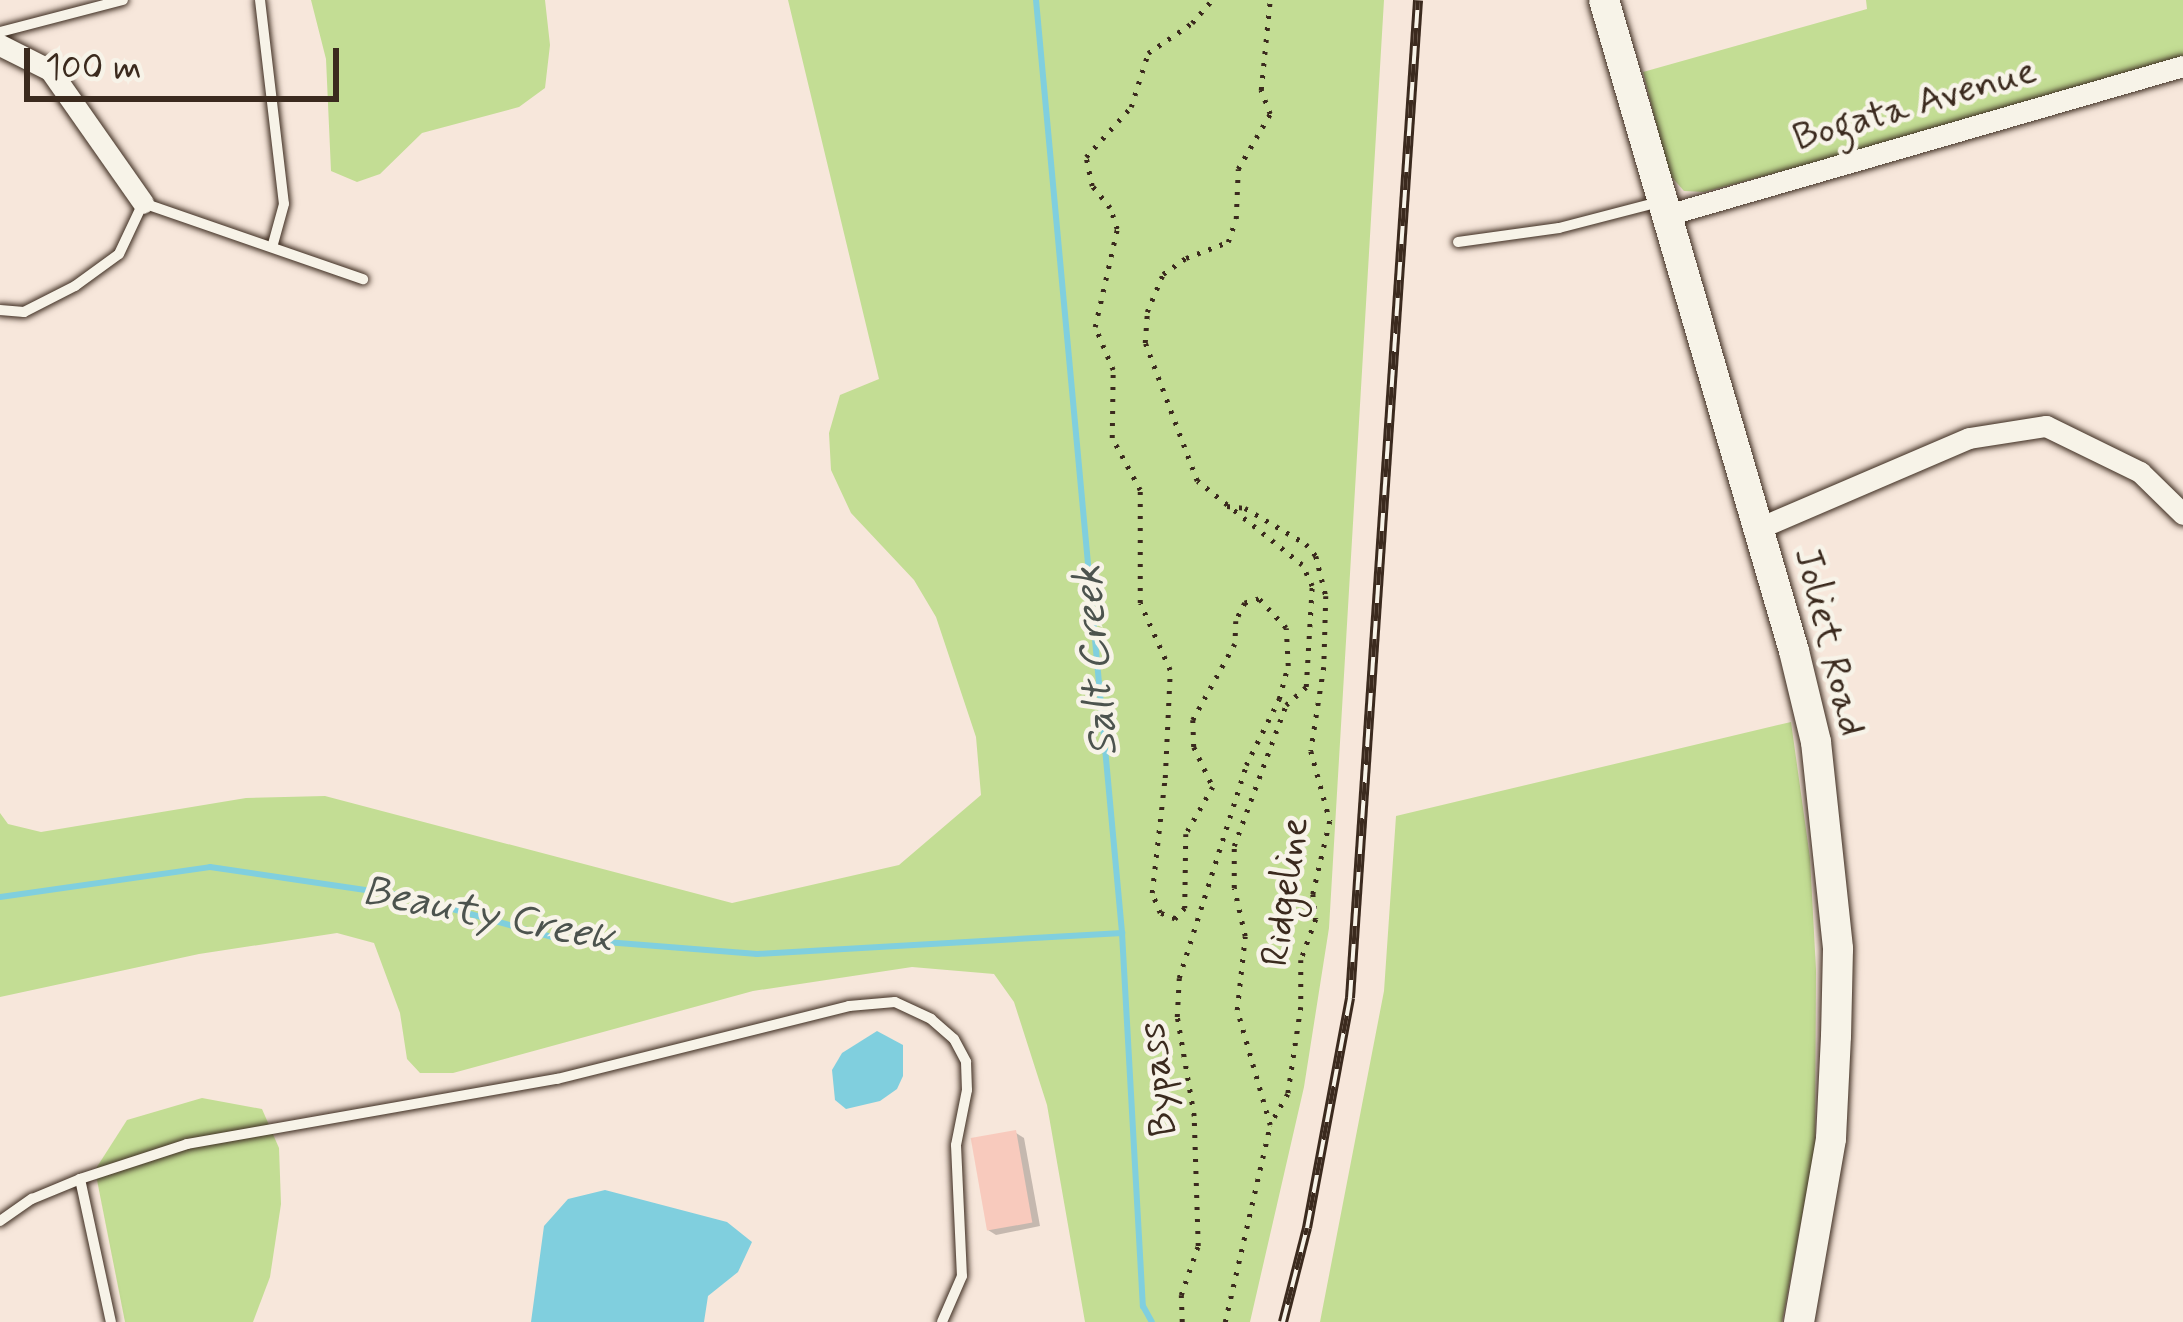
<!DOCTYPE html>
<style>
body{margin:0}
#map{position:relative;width:2183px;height:1322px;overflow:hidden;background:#f7e7db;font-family:Mynerve,sans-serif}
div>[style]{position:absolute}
.green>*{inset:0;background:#c3dd94}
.water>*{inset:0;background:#80cfde}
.shadow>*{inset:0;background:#0003}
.stream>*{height:6px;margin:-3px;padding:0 3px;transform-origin:3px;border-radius:3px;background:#80cfde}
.building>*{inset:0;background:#f8cabd;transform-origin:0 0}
.path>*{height:4.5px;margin-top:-2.25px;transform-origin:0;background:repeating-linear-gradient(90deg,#3b2a1e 0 3px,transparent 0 12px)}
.roads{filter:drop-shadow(0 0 3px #3b2a1e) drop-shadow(0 0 3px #3b2a1e)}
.service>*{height:10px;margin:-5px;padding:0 5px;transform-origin:5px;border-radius:5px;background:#f7f3e8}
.minor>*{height:21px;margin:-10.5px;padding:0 10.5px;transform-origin:10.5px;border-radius:10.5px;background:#f7f3e8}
.secondary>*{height:30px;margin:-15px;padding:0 15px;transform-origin:15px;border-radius:15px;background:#f7f3e8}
.rail>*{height:10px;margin-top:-5px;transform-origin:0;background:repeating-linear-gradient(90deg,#f7f3e8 0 18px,#3b2a1e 0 36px);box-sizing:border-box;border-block:3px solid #3b2a1e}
span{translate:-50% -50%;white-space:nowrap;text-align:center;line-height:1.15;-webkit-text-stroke:9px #f7f3e8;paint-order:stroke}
.street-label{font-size:39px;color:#3b2a1e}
.water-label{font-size:42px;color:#4c534e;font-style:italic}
.scale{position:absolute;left:24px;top:48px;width:315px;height:54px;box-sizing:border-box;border:6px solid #3b2a1e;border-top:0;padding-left:15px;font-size:36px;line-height:42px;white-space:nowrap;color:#3b2a1e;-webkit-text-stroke:9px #f7f3e8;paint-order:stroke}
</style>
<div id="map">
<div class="green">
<div style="clip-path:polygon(311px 0,545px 0,550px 45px,545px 88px,519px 107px,422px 133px,380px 174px,357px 182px,331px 171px,326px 59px)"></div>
<div style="clip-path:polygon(788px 0,1384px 0,1329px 928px,1304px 1087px,1250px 1322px,1085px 1322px,1047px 1105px,1014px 1002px,994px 974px,912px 967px,753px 991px,453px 1073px,420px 1073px,407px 1059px,400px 1013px,374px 943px,337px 933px,199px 954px,0 997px,0 813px,8px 824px,41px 832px,246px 798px,325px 796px,732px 903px,899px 865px,981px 795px,976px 737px,936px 617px,914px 580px,851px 513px,831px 470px,829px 433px,840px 395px,879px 379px)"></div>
<div style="clip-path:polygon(1866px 0,2183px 0,2183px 64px,1704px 192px,1684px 191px,1669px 174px,1643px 72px,1867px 9px)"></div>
<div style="clip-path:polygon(1791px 722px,1810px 858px,1816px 970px,1815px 1148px,1782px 1322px,1320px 1322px,1384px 991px,1396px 816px)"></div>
<div style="clip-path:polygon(202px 1098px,262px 1109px,279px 1148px,281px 1204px,270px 1277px,253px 1322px,125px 1322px,95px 1170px,127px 1120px)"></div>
</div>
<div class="water">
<div style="clip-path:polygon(877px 1031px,903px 1045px,903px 1076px,897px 1089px,880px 1101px,846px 1109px,835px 1100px,832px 1070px,842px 1053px)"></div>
<div style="clip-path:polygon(605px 1190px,727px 1222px,752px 1242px,738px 1272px,708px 1296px,704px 1322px,531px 1322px,544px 1226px,568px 1199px)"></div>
</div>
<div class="shadow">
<div style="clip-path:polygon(1016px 1133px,1024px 1138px,1040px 1226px,996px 1235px,988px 1230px)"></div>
</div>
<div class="stream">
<div style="left:1036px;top:0;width:937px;rotate:84.73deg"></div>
<div style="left:1122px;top:933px;width:374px;rotate:86.8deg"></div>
<div style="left:1143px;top:1306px;width:18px;rotate:61deg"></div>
<div style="left:0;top:897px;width:212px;rotate:-8.1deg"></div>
<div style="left:210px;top:867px;width:198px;rotate:8.4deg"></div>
<div style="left:406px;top:896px;width:155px;rotate:15.7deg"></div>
<div style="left:555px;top:938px;width:203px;rotate:4.5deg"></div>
<div style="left:757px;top:954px;width:366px;rotate:-3.3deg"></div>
</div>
<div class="building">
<div style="left:1016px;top:1130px;width:94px;height:46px;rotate:80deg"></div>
</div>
<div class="path">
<div style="left:1227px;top:506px;width:18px;rotate:6deg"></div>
<div style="left:1245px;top:508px;width:71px;rotate:30.5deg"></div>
<div style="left:1306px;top:544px;width:16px;rotate:50deg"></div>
<div style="left:1316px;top:556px;width:41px;rotate:76deg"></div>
<div style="left:1326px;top:596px;width:71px;rotate:91.6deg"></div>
<div style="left:1324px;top:667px;width:85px;rotate:98.8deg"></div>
<div style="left:1311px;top:751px;width:73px;rotate:74.8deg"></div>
<div style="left:1330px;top:821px;width:75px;rotate:103.1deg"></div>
<div style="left:1313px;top:894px;width:25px;rotate:83deg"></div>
<div style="left:1316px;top:919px;width:44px;rotate:110.1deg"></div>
<div style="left:1301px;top:960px;width:47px;rotate:90deg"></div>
<div style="left:1301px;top:1007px;width:88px;rotate:98.5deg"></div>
<div style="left:1288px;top:1094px;width:36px;rotate:120deg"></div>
<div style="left:1182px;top:1322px;width:27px;rotate:-92deg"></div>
<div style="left:1181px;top:1295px;width:52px;rotate:-70.9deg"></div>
<div style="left:1198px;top:1246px;width:130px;rotate:-91.8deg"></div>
<div style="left:1194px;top:1116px;width:100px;rotate:-99.7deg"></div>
<div style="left:1177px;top:1017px;width:39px;rotate:-87deg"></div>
<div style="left:1179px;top:978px;width:223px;rotate:-72.5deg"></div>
<div style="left:1246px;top:765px;width:74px;rotate:-63.4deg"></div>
<div style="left:1279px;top:699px;width:34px;rotate:-75deg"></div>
<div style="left:1288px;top:666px;width:38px;rotate:-93deg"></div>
<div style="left:1286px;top:628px;width:40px;rotate:-133deg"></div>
<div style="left:1259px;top:599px;width:15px;rotate:164deg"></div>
<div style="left:1245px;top:603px;width:20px;rotate:117deg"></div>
<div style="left:1236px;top:621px;width:23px;rotate:92deg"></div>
<div style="left:1235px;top:644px;width:87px;rotate:118.9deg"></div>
<div style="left:1193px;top:720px;width:27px;rotate:88deg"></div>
<div style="left:1194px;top:747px;width:44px;rotate:64.6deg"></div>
<div style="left:1213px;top:787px;width:54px;rotate:119.9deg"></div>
<div style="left:1186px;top:834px;width:74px;rotate:90.8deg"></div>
<div style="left:1185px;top:908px;width:15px;rotate:132deg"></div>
<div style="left:1175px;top:919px;width:16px;rotate:-158deg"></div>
<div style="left:1160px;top:913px;width:22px;rotate:-112deg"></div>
<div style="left:1152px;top:893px;width:116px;rotate:-83.6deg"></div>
<div style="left:1165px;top:778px;width:108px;rotate:-87.3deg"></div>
<div style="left:1170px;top:670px;width:73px;rotate:-114.1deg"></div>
<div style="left:1140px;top:603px;width:113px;rotate:-90deg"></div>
<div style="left:1140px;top:490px;width:59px;rotate:-118.3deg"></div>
<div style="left:1112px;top:438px;width:68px;rotate:-89.2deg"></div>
<div style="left:1113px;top:370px;width:47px;rotate:-112.7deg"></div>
<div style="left:1095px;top:327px;width:100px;rotate:-77.3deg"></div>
<div style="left:1117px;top:229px;width:22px;rotate:-108deg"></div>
<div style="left:1110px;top:208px;width:28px;rotate:-129deg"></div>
<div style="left:1092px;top:186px;width:30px;rotate:-102deg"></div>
<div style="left:1086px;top:157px;width:67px;rotate:-48deg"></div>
<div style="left:1131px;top:107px;width:57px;rotate:-72.5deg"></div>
<div style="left:1148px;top:53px;width:53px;rotate:-34.3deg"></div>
<div style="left:1192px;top:23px;width:30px;rotate:-49deg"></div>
<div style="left:1225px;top:1322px;width:202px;rotate:-77.1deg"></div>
<div style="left:1270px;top:1125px;width:120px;rotate:-106deg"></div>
<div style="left:1237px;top:1010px;width:74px;rotate:-83.8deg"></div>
<div style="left:1245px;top:936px;width:49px;rotate:-102.9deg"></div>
<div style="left:1234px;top:888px;width:42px;rotate:-90deg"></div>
<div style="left:1234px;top:846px;width:150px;rotate:-69.8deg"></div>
<div style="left:1286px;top:705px;width:27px;rotate:-42deg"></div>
<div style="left:1306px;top:687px;width:101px;rotate:-86.6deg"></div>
<div style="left:1312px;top:586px;width:23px;rotate:-115deg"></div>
<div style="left:1302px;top:565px;width:134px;rotate:-141.3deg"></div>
<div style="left:1197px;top:481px;width:147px;rotate:-110.6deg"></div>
<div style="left:1145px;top:343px;width:31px;rotate:-86deg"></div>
<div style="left:1147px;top:312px;width:41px;rotate:-67.2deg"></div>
<div style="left:1163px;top:274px;width:28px;rotate:-35deg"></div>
<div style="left:1186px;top:258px;width:45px;rotate:-20.9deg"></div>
<div style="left:1228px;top:242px;width:24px;rotate:-71deg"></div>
<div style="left:1236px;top:219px;width:50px;rotate:-87.7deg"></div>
<div style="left:1238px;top:169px;width:64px;rotate:-59.8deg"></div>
<div style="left:1270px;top:114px;width:26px;rotate:-111deg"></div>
<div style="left:1261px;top:90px;width:90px;rotate:-84.3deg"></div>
</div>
<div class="roads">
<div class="service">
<div style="left:260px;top:0;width:205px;rotate:83.3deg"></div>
<div style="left:284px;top:204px;width:41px;rotate:105.4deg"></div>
<div style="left:0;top:32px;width:127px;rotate:-14.6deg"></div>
<div style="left:1458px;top:242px;width:102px;rotate:-7.9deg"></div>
<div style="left:1559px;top:228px;width:103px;rotate:-14.6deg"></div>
<div style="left:0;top:310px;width:24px;rotate:5deg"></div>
<div style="left:24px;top:312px;width:57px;rotate:-27deg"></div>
<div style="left:75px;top:286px;width:54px;rotate:-36deg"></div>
<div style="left:119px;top:254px;width:56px;rotate:-64.8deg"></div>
<div style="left:143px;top:203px;width:233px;rotate:19.1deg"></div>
<div style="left:80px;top:1179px;width:146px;rotate:77.8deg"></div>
<div style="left:0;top:1221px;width:39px;rotate:-35deg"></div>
<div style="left:32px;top:1199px;width:52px;rotate:-22.6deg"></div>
<div style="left:80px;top:1179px;width:113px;rotate:-18.1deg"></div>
<div style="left:187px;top:1144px;width:376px;rotate:-10deg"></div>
<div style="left:557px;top:1079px;width:301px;rotate:-14deg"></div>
<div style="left:849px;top:1006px;width:46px;rotate:-5deg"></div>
<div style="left:895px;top:1002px;width:40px;rotate:25deg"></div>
<div style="left:931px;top:1019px;width:30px;rotate:41deg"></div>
<div style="left:954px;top:1039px;width:26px;rotate:62deg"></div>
<div style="left:966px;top:1062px;width:28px;rotate:88deg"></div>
<div style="left:967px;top:1090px;width:56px;rotate:101.3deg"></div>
<div style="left:956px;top:1145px;width:131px;rotate:87.4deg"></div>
<div style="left:962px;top:1276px;width:50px;rotate:113.5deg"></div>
</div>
<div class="minor">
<div style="left:0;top:45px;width:56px;rotate:26.6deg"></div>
<div style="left:50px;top:70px;width:162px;rotate:55deg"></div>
<div style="left:1667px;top:215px;width:537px;rotate:-16.11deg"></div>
<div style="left:1759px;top:528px;width:228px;rotate:-23.2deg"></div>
<div style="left:1969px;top:438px;width:78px;rotate:-8.9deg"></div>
<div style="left:2046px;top:426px;width:105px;rotate:26.1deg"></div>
<div style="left:2140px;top:472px;width:60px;rotate:44.3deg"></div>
</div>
<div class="secondary">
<div style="left:1604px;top:0;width:678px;rotate:73.73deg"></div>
<div style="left:1794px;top:651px;width:94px;rotate:76.4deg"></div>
<div style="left:1816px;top:742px;width:208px;rotate:83.9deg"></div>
<div style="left:1838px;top:949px;width:87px;rotate:91.3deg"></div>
<div style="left:1836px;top:1036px;width:103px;rotate:92.8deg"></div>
<div style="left:1831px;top:1139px;width:186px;rotate:99.9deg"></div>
</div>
</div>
<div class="rail">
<div style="left:1283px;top:1322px;width:97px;rotate:-75.7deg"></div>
<div style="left:1307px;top:1228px;width:234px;rotate:-79.4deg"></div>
<div style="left:1350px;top:998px;width:1000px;rotate:-86.1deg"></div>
</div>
<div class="street-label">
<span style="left:1915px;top:106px;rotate:-16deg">Bogata Avenue</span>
<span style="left:1828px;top:642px;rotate:76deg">Joliet Road</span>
<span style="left:1287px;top:892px;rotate:-82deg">Ridgeline</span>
<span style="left:1160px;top:1079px;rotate:-96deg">Bypass</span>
</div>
<div class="water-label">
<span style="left:1097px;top:661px;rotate:-95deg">Salt Creek</span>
<span style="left:488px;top:916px;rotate:11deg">Beauty Creek</span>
</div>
<div class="scale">100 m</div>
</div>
